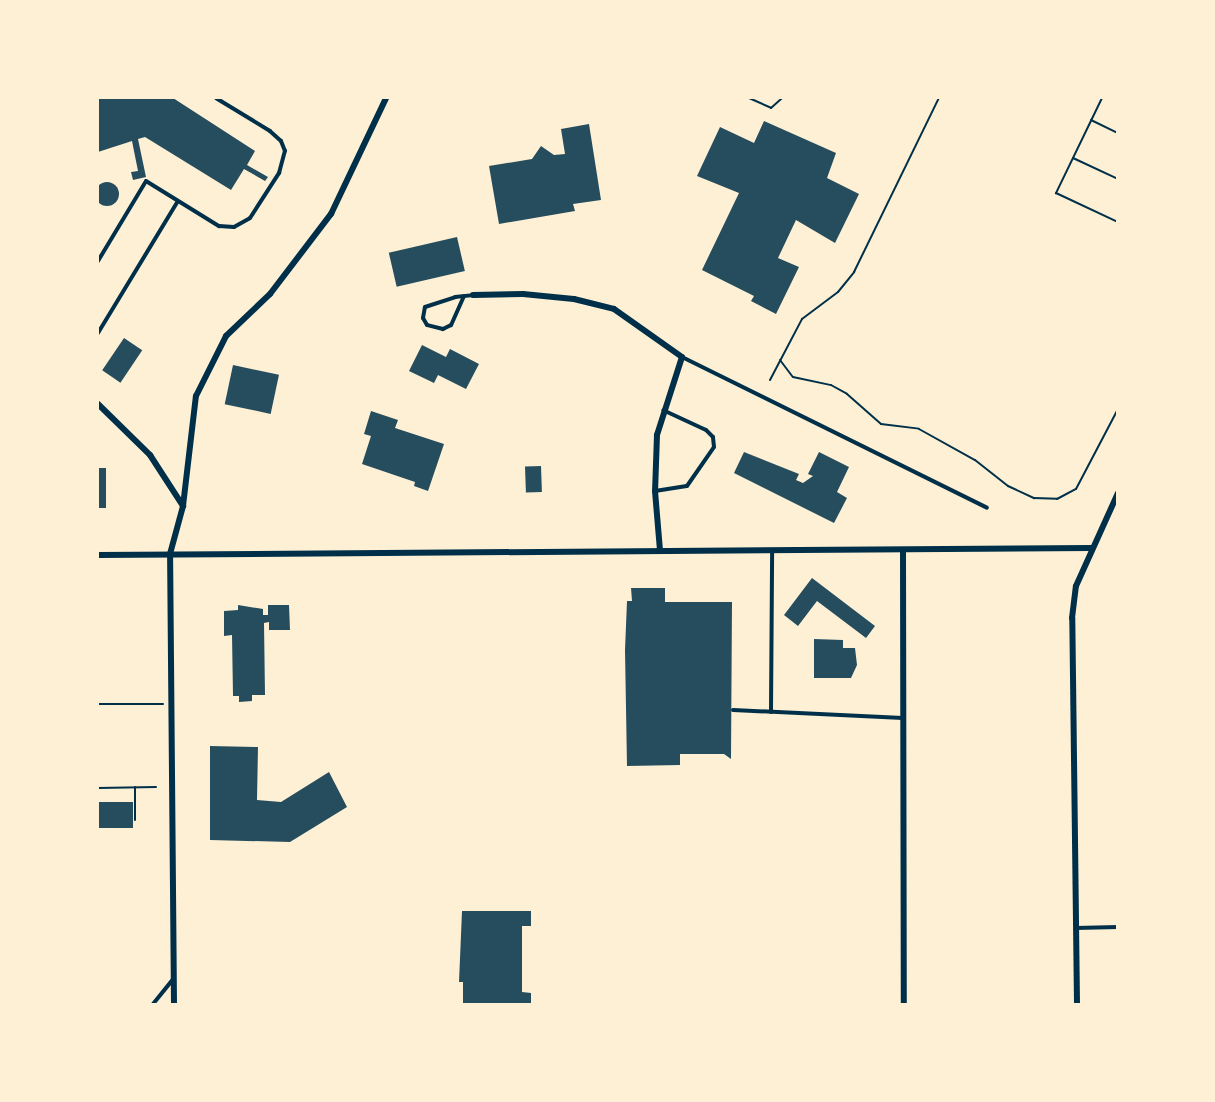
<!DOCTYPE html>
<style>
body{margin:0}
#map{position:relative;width:1215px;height:1102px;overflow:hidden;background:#fdf0d5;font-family:Helvetica,sans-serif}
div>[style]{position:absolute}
.building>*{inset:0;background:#264d5e;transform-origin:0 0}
.round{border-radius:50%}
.path>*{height:2px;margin:-1px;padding:0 1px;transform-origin:1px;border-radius:1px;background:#003049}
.service>*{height:4px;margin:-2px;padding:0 2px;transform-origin:2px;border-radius:2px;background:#003049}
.minor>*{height:6px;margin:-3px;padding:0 3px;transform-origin:3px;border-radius:3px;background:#003049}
span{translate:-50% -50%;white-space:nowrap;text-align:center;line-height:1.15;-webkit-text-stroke:4.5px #fdf0d5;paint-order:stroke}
.frame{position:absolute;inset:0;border:99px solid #fdf0d5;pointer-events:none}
</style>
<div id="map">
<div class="building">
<div style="clip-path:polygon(98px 98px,173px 98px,255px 151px,247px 165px,268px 177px,265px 181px,244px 169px,231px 190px,145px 137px,138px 139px,146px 177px,133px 180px,131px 172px,138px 171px,132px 141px,98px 152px)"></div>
<div style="clip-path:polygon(764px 121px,836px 153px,827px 178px,859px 194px,835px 243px,796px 220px,778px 258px,799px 267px,776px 314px,751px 301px,754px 296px,702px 270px,739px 193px,697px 176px,720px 127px,754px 143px)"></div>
<div style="clip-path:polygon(589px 124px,601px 200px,573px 204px,575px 211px,499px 224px,489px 166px,532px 159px,541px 146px,554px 155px,565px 154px,561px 129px)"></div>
<div class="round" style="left:95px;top:182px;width:24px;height:24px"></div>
<div style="left:457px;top:237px;width:35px;height:70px;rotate:77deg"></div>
<div style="left:124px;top:338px;width:22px;height:39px;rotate:34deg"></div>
<div style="clip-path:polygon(422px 345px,446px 357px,450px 349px,479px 364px,466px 389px,438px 375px,434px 383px,409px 371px)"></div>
<div style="left:233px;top:365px;width:47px;height:40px;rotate:12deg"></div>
<div style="clip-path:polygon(371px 411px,398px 420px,395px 428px,444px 444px,428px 491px,414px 486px,415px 482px,362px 464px,371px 436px,364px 434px)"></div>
<div style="clip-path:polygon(744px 452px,799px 474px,796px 480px,803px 483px,813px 476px,808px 474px,819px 452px,849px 467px,837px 492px,847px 498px,834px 523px,734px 473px)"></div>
<div style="left:541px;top:466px;width:26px;height:16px;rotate:88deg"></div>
<div style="left:98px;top:468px;width:8px;height:40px"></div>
<div style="clip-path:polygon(812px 578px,875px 626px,866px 638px,817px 601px,798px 626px,784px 615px)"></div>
<div style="clip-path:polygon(631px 588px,665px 588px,665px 602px,732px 602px,731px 759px,724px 754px,680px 754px,680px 765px,627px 766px,625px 650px,627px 601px,632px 601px)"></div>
<div style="clip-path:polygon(238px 605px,263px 609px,263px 615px,268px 615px,268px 605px,289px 605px,290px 630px,269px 630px,269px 622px,264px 623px,265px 695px,252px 695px,252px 701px,239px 702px,239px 696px,233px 696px,232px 635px,224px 636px,224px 611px,238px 610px)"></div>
<div style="clip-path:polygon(814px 639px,843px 640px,843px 648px,855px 648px,857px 665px,851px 678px,814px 678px)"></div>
<div style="clip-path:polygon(210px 746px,258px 747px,257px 800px,281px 802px,329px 772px,347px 807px,290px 842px,210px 840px)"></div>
<div style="left:98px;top:802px;width:35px;height:26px"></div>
<div style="clip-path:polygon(462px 911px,531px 911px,531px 926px,522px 926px,522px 992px,531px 993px,531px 1004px,463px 1004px,463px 982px,459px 982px)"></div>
</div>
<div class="path">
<div style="left:749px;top:98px;width:24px;rotate:24deg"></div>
<div style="left:771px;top:108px;width:15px;rotate:-42deg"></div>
<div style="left:1102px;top:98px;width:106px;rotate:115.8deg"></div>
<div style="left:1056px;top:193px;width:68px;rotate:25.1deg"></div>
<div style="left:1091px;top:120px;width:30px;rotate:26deg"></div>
<div style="left:1073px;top:158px;width:50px;rotate:25deg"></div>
<div style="left:1118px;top:263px;width:2px;rotate:90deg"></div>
<div style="left:780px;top:360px;width:21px;rotate:53deg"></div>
<div style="left:793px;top:377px;width:39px;rotate:12deg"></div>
<div style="left:831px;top:385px;width:18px;rotate:29deg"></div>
<div style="left:847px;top:394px;width:45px;rotate:41.4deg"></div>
<div style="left:881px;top:424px;width:38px;rotate:7deg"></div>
<div style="left:919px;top:429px;width:64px;rotate:29deg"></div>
<div style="left:975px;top:460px;width:42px;rotate:38.2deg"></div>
<div style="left:1008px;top:486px;width:29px;rotate:25deg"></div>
<div style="left:1034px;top:498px;width:23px;rotate:2deg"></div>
<div style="left:1057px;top:499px;width:21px;rotate:-28deg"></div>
<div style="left:1076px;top:489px;width:90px;rotate:-62.3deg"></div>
<div style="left:770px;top:380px;width:69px;rotate:-62.3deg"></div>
<div style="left:802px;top:319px;width:45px;rotate:-36.9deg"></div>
<div style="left:838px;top:292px;width:26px;rotate:-51deg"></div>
<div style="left:854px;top:272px;width:194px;rotate:-64deg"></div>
<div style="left:98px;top:704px;width:65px"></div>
<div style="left:98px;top:788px;width:58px;rotate:-1deg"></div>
<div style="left:135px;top:820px;width:33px;rotate:-90deg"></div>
</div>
<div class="service">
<div style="left:98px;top:261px;width:93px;rotate:-59deg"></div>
<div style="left:146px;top:181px;width:86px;rotate:31.7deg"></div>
<div style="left:219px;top:226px;width:15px;rotate:4deg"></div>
<div style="left:234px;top:227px;width:18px;rotate:-29deg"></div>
<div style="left:250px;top:218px;width:54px;rotate:-57.2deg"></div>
<div style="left:279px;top:173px;width:23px;rotate:-75deg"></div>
<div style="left:285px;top:151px;width:11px;rotate:-112deg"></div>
<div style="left:281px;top:141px;width:15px;rotate:-138deg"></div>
<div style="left:270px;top:131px;width:63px;rotate:-148.6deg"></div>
<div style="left:464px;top:296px;width:32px;rotate:114deg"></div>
<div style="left:451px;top:325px;width:9px;rotate:153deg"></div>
<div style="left:443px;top:329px;width:16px;rotate:-166deg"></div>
<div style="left:427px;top:325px;width:8px;rotate:-120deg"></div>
<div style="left:423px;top:318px;width:11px;rotate:-80deg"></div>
<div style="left:425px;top:307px;width:32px;rotate:-18deg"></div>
<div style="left:455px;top:297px;width:18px;rotate:-6deg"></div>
<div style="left:98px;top:333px;width:154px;rotate:-58.8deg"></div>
<div style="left:682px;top:357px;width:340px;rotate:26.3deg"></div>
<div style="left:655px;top:491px;width:32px;rotate:-9deg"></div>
<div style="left:687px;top:486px;width:47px;rotate:-55.3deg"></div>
<div style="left:714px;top:447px;width:10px;rotate:-96deg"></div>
<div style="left:713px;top:437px;width:10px;rotate:-135deg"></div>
<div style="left:706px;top:430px;width:47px;rotate:-155.1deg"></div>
<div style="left:733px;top:710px;width:170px;rotate:2.7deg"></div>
<div style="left:771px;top:712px;width:162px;rotate:-89.6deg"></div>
<div style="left:1076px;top:928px;width:42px;rotate:-1.4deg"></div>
<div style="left:153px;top:1004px;width:32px;rotate:-51deg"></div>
</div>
<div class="minor">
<div style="left:473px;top:295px;width:50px;rotate:-1.1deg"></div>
<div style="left:523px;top:294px;width:51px;rotate:5.6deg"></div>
<div style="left:574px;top:299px;width:41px;rotate:14deg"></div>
<div style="left:614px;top:309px;width:83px;rotate:35.2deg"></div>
<div style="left:682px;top:357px;width:82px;rotate:107.8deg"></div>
<div style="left:657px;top:435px;width:56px;rotate:92deg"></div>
<div style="left:655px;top:491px;width:59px;rotate:85.2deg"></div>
<div style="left:98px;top:404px;width:73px;rotate:44.4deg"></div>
<div style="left:150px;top:455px;width:61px;rotate:57.1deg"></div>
<div style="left:903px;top:550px;width:454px;rotate:89.9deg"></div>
<div style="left:98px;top:555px;width:993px;rotate:-0.4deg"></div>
<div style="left:174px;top:1004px;width:450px;rotate:-90.5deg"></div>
<div style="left:170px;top:554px;width:50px;rotate:-74.8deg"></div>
<div style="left:183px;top:506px;width:111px;rotate:-83.3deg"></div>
<div style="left:196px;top:396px;width:67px;rotate:-63.4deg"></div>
<div style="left:226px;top:336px;width:61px;rotate:-43.7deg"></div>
<div style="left:270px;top:294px;width:101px;rotate:-52.7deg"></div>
<div style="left:331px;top:214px;width:128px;rotate:-64.6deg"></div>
<div style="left:1077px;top:1004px;width:386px;rotate:-90.7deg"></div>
<div style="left:1072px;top:618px;width:32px;rotate:-83deg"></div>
<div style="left:1076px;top:586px;width:102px;rotate:-65.7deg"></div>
</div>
<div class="frame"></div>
</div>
